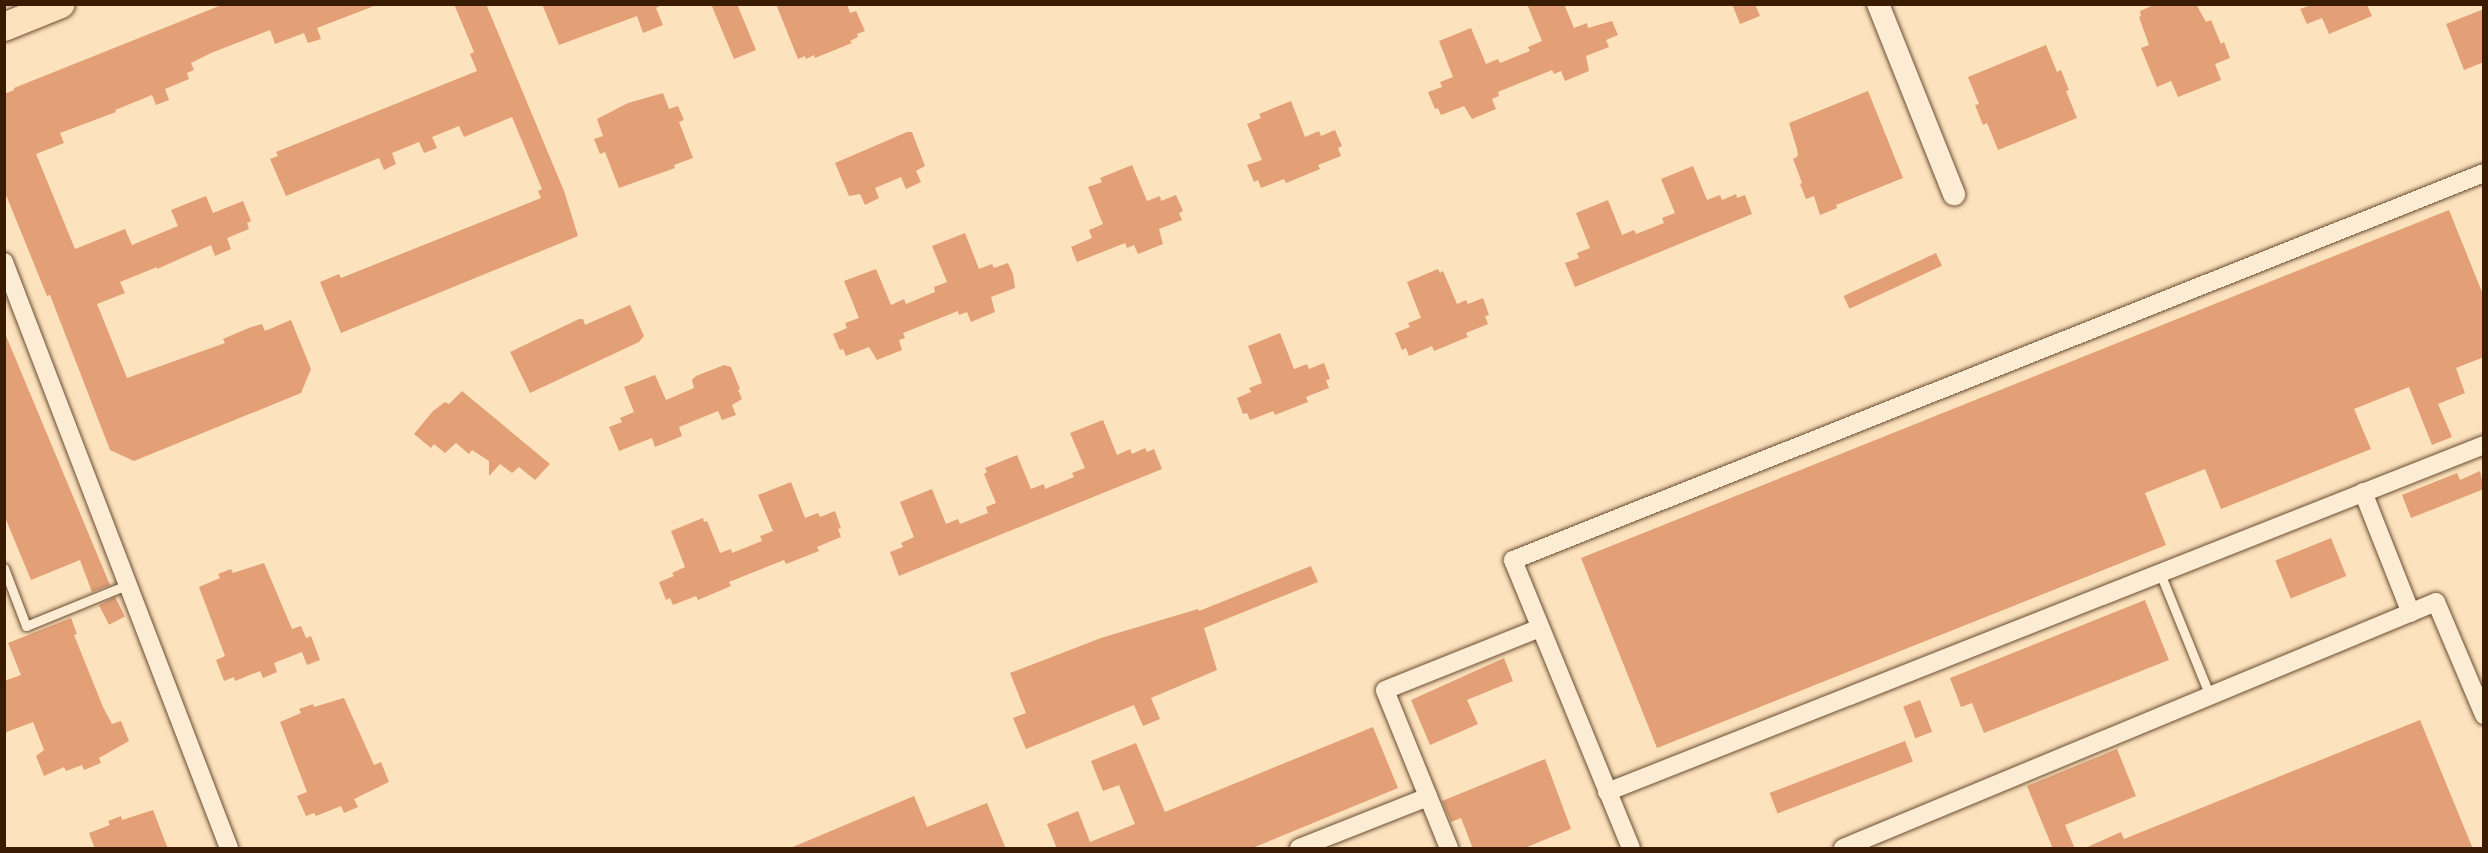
<!DOCTYPE html>
<style>
body{margin:0}
#map{position:relative;width:2488px;height:853px;overflow:hidden;background:#fce2bd;font-family:"Old Standard TT",serif}
div>[style]{position:absolute}
.building>*{inset:0;background:#e3a076;transform-origin:0 0}
.roads{filter:drop-shadow(0 0 2px #6a4d31) drop-shadow(0 0 2px #6a4d31)}
.service>*{height:9px;margin:-4.5px;padding:0 4.5px;transform-origin:4.5px;border-radius:4.5px;background:#fdecd4}
.minor>*{height:18px;margin:-9px;padding:0 9px;transform-origin:9px;border-radius:9px;background:#fdecd4}
.tertiary>*{height:22px;margin:-11px;padding:0 11px;transform-origin:11px;border-radius:11px;background:#fdecd4}
.trunk>*{height:28px;margin:-14px;padding:0 14px;transform-origin:14px;border-radius:14px;background:#fce2bd}
span{translate:-50% -50%;white-space:nowrap;text-align:center;line-height:1.15;-webkit-text-stroke:5px #fdecd4;paint-order:stroke}
.frame{position:absolute;inset:0;border:6px solid #391b02;pointer-events:none}
</style>
<div id="map">
<div class="building">
<div style="clip-path:polygon(224px 4px,374px 6px,317px 28px,321px 39px,308px 43px,304px 33px,275px 44px,270px 30px,211px 53px,191px 63px,194px 70px,187px 73px,189px 79px,165px 89px,169px 100px,156px 105px,152px 95px,115px 110px,116px 112px,60px 133px,64px 143px,36px 154px,75px 249px,125px 229px,132px 245px,178px 226px,171px 210px,206px 196px,213px 213px,243px 201px,251px 221px,247px 223px,249px 229px,227px 238px,231px 249px,215px 256px,211px 245px,157px 269px,157px 267px,120px 282px,125px 293px,97px 304px,127px 378px,225px 343px,223px 339px,251px 327px,262px 324px,265px 331px,291px 320px,311px 369px,301px 393px,134px 461px,110px 450px,50px 295px,47px 296px,4px 190px,4px 94px,14px 90px,14px 88px)"></div>
<div style="clip-path:polygon(454px 4px,486px 4px,564px 191px,578px 236px,341px 333px,320px 282px,339px 274px,341px 278px,541px 198px,538px 191px,542px 189px,512px 117px,464px 137px,459px 126px,432px 137px,437px 148px,424px 153px,419px 142px,392px 153px,396px 164px,384px 170px,379px 158px,286px 196px,270px 159px,278px 156px,276px 152px,477px 71px,470px 54px,474px 52px)"></div>
<div style="clip-path:polygon(542px 4px,663px 4px,656px 8px,663px 25px,643px 33px,637px 16px,559px 45px)"></div>
<div style="clip-path:polygon(711px 4px,737px 4px,756px 50px,734px 59px)"></div>
<div style="clip-path:polygon(776px 4px,847px 4px,850px 13px,856px 11px,865px 31px,857px 34px,858px 37px,850px 41px,852px 43px,815px 58px,814px 55px,806px 59px,805px 56px,798px 59px)"></div>
<div style="clip-path:polygon(1527px 4px,1564px 4px,1574px 28px,1587px 23px,1588px 28px,1612px 21px,1618px 35px,1606px 40px,1609px 47px,1586px 56px,1589px 71px,1565px 81px,1561px 71px,1554px 74px,1552px 70px,1498px 92px,1499px 96px,1492px 99px,1496px 109px,1472px 119px,1464px 106px,1441px 115px,1438px 108px,1435px 109px,1428px 92px,1442px 87px,1440px 82px,1453px 77px,1439px 41px,1471px 28px,1486px 64px,1498px 59px,1500px 63px,1530px 51px,1528px 47px,1542px 41px)"></div>
<div style="clip-path:polygon(1732px 4px,1755px 4px,1760px 16px,1740px 24px)"></div>
<div style="clip-path:polygon(2156px 4px,2196px 4px,2206px 22px,2211px 20px,2221px 44px,2224px 42px,2230px 58px,2215px 64px,2221px 80px,2178px 97px,2171px 81px,2157px 87px,2141px 48px,2149px 45px,2139px 17px,2141px 16px,2140px 11px)"></div>
<div style="clip-path:polygon(2311px 5px,2367px 5px,2372px 16px,2329px 34px,2322px 18px,2307px 24px,2300px 9px)"></div>
<div style="clip-path:polygon(2484px 9px,2484px 62px,2464px 70px,2446px 24px)"></div>
<div style="clip-path:polygon(2046px 45px,2057px 72px,2061px 70px,2069px 90px,2066px 91px,2077px 118px,1998px 150px,1987px 123px,1983px 125px,1975px 105px,1979px 104px,1968px 77px)"></div>
<div style="clip-path:polygon(1868px 91px,1903px 178px,1836px 205px,1837px 208px,1820px 215px,1814px 196px,1806px 199px,1800px 184px,1802px 183px,1793px 159px,1798px 156px,1797px 149px,1789px 123px)"></div>
<div style="clip-path:polygon(663px 93px,669px 109px,678px 106px,684px 120px,679px 122px,693px 158px,674px 165px,675px 168px,619px 188px,605px 152px,600px 154px,594px 139px,603px 136px,597px 119px,628px 103px)"></div>
<div style="clip-path:polygon(1291px 101px,1305px 137px,1319px 131px,1321px 136px,1335px 130px,1342px 146px,1338px 148px,1341px 156px,1318px 165px,1320px 169px,1286px 183px,1284px 179px,1261px 188px,1258px 180px,1254px 182px,1247px 165px,1262px 160px,1247px 124px,1261px 118px,1259px 114px)"></div>
<div style="clip-path:polygon(907px 132px,912px 132px,925px 166px,916px 171px,921px 182px,906px 189px,901px 177px,875px 188px,879px 198px,865px 205px,860px 194px,849px 196px,835px 163px)"></div>
<div style="clip-path:polygon(1132px 165px,1147px 201px,1160px 196px,1161px 201px,1176px 195px,1183px 211px,1179px 213px,1182px 220px,1159px 229px,1163px 244px,1138px 254px,1134px 245px,1127px 248px,1125px 243px,1077px 262px,1071px 247px,1092px 238px,1089px 230px,1103px 224px,1088px 187px,1102px 182px,1100px 178px)"></div>
<div style="clip-path:polygon(1693px 166px,1707px 200px,1720px 195px,1722px 200px,1736px 194px,1737px 198px,1745px 195px,1752px 214px,1575px 287px,1565px 263px,1579px 258px,1577px 253px,1590px 248px,1576px 213px,1608px 200px,1622px 235px,1634px 230px,1636px 234px,1664px 223px,1662px 218px,1675px 213px,1661px 179px)"></div>
<div style="clip-path:polygon(2449px 210px,2484px 297px,2484px 357px,2456px 368px,2465px 393px,2438px 404px,2452px 437px,2432px 445px,2409px 387px,2354px 409px,2371px 449px,2221px 509px,2205px 469px,2145px 493px,2166px 545px,1657px 748px,1581px 558px)"></div>
<div style="clip-path:polygon(965px 233px,979px 269px,992px 264px,994px 268px,1008px 263px,1013px 274px,1015px 288px,991px 297px,995px 312px,971px 322px,967px 312px,959px 315px,958px 311px,903px 333px,905px 338px,899px 340px,902px 350px,877px 360px,869px 347px,846px 356px,843px 349px,840px 350px,833px 334px,847px 328px,845px 323px,859px 318px,844px 281px,876px 269px,891px 305px,904px 299px,906px 304px,935px 292px,934px 287px,947px 282px,932px 246px)"></div>
<div style="left:1936px;top:253px;width:14px;height:102px;rotate:65deg"></div>
<div style="clip-path:polygon(1438px 269px,1440px 273px,1443px 271px,1457px 304px,1466px 300px,1468px 304px,1483px 298px,1489px 315px,1485px 316px,1488px 324px,1466px 333px,1468px 337px,1434px 351px,1432px 346px,1409px 356px,1406px 348px,1402px 350px,1395px 333px,1410px 327px,1408px 323px,1421px 318px,1407px 282px)"></div>
<div style="clip-path:polygon(630px 305px,644px 336px,639px 342px,530px 393px,510px 352px,579px 319px,583px 319px,585px 325px)"></div>
<div style="clip-path:polygon(4px 331px,110px 585px,92px 592px,80px 560px,31px 580px,4px 515px)"></div>
<div style="clip-path:polygon(1280px 333px,1294px 369px,1307px 364px,1309px 369px,1324px 363px,1330px 379px,1326px 380px,1329px 388px,1306px 397px,1308px 402px,1275px 415px,1273px 411px,1250px 420px,1247px 413px,1243px 414px,1237px 398px,1251px 392px,1249px 388px,1262px 383px,1248px 346px)"></div>
<div style="clip-path:polygon(724px 365px,731px 367px,740px 389px,738px 390px,742px 399px,732px 405px,736px 415px,722px 420px,718px 411px,679px 427px,682px 436px,655px 447px,652px 438px,619px 451px,609px 427px,622px 422px,620px 418px,634px 412px,624px 387px,655px 375px,666px 400px,694px 388px,692px 380px,696px 376px)"></div>
<div style="clip-path:polygon(462px 391px,550px 464px,535px 480px,519px 467px,512px 473px,500px 464px,489px 476px,489px 461px,472px 450px,469px 454px,456px 443px,445px 453px,434px 444px,431px 448px,414px 434px,433px 411px,445px 402px,449px 404px)"></div>
<div style="clip-path:polygon(1103px 420px,1117px 455px,1130px 449px,1132px 454px,1145px 448px,1147px 452px,1154px 449px,1162px 469px,899px 576px,890px 552px,903px 547px,901px 543px,914px 537px,900px 502px,932px 489px,946px 524px,958px 519px,960px 524px,988px 513px,986px 507px,996px 503px,984px 474px,987px 472px,985px 468px,1017px 455px,1031px 489px,1044px 484px,1045px 489px,1074px 477px,1072px 473px,1085px 468px,1070px 433px)"></div>
<div style="clip-path:polygon(2480px 471px,2484px 489px,2411px 518px,2402px 495px,2457px 473px,2460px 480px)"></div>
<div style="clip-path:polygon(791px 482px,805px 518px,818px 513px,820px 517px,835px 511px,841px 528px,838px 529px,841px 537px,817px 547px,819px 551px,786px 564px,784px 560px,729px 582px,731px 586px,698px 600px,696px 596px,673px 605px,670px 598px,666px 600px,659px 582px,674px 576px,672px 573px,685px 567px,671px 531px,703px 518px,704px 522px,707px 521px,720px 553px,731px 549px,732px 553px,762px 541px,760px 536px,773px 531px,758px 495px)"></div>
<div style="left:2331px;top:538px;width:41px;height:60px;rotate:68deg"></div>
<div style="clip-path:polygon(264px 563px,292px 629px,301px 626px,306px 638px,311px 636px,320px 660px,307px 665px,302px 652px,274px 663px,277px 672px,263px 678px,260px 671px,235px 681px,234px 677px,224px 681px,216px 660px,225px 656px,199px 587px,220px 578px,218px 574px,231px 569px,233px 573px)"></div>
<div style="clip-path:polygon(1311px 566px,1318px 582px,1204px 628px,1217px 670px,1151px 698px,1160px 719px,1143px 726px,1134px 705px,1026px 749px,1013px 718px,1026px 713px,1010px 673px,1101px 638px,1198px 609px,1199px 611px)"></div>
<div style="left:115px;top:597px;width:22px;height:18px;rotate:63deg"></div>
<div style="clip-path:polygon(2145px 600px,2169px 660px,1984px 733px,1972px 703px,1961px 707px,1950px 678px)"></div>
<div style="clip-path:polygon(71px 618px,77px 634px,74px 635px,103px 707px,112px 724px,121px 721px,129px 741px,99px 758px,101px 763px,84px 770px,82px 765px,66px 771px,64px 767px,44px 776px,36px 756px,44px 750px,33px 722px,4px 733px,4px 681px,21px 675px,8px 643px)"></div>
<div style="clip-path:polygon(1504px 658px,1513px 681px,1467px 700px,1478px 724px,1430px 745px,1411px 700px)"></div>
<div style="clip-path:polygon(344px 698px,374px 765px,381px 762px,389px 782px,354px 799px,358px 807px,344px 813px,341px 806px,316px 816px,314px 813px,306px 816px,297px 796px,307px 792px,280px 722px,301px 713px,299px 709px,313px 704px,314px 707px)"></div>
<div style="left:1920px;top:700px;width:34px;height:18px;rotate:69deg"></div>
<div style="clip-path:polygon(2420px 720px,2473px 849px,2083px 849px,2121px 832px,2124px 839px)"></div>
<div style="clip-path:polygon(1373px 727px,1398px 788px,1250px 849px,1057px 849px,1047px 824px,1078px 811px,1090px 842px,1135px 824px,1119px 785px,1103px 791px,1091px 761px,1136px 743px,1165px 812px)"></div>
<div style="left:1905px;top:741px;width:22px;height:145px;rotate:69deg"></div>
<div style="clip-path:polygon(2117px 749px,2136px 796px,2065px 825px,2075px 849px,2053px 849px,2027px 786px)"></div>
<div style="clip-path:polygon(1545px 759px,1571px 829px,1522px 849px,1473px 849px,1461px 818px,1451px 822px,1442px 801px)"></div>
<div style="clip-path:polygon(914px 796px,927px 827px,987px 803px,1006px 849px,788px 849px)"></div>
<div style="clip-path:polygon(153px 810px,168px 849px,95px 849px,89px 833px,110px 825px,108px 821px,121px 816px,122px 820px)"></div>
</div>
<div class="roads">
<div class="service">
<div style="left:4px;top:568px;width:62px;rotate:69.2deg"></div>
<div style="left:26px;top:626px;width:111px;rotate:-22.2deg"></div>
<div style="left:2160px;top:573px;width:133px;rotate:67.9deg"></div>
</div>
<div class="minor">
<div style="left:4px;top:262px;width:628px;rotate:69deg"></div>
<div style="left:2363px;top:492px;width:130px;rotate:68.4deg"></div>
<div style="left:1607px;top:792px;width:943px;rotate:-21.59deg"></div>
<div style="left:1299px;top:848px;width:139px;rotate:-21.6deg"></div>
<div style="left:1449px;top:848px;width:170px;rotate:-112.1deg"></div>
<div style="left:1385px;top:690px;width:167px;rotate:-21.8deg"></div>
<div style="left:1631px;top:848px;width:311px;rotate:-112.3deg"></div>
<div style="left:1513px;top:560px;width:1045px;rotate:-21.73deg"></div>
<div style="left:1843px;top:848px;width:642px;rotate:-22.53deg"></div>
<div style="left:2436px;top:602px;width:123px;rotate:67deg"></div>
</div>
<div class="tertiary">
<div style="left:1878px;top:4px;width:205px;rotate:68.2deg"></div>
</div>
<div class="trunk">
<div style="left:4px;top:27px;width:61px;rotate:-22deg"></div>
</div>
</div>
<div class="frame"></div>
</div>
